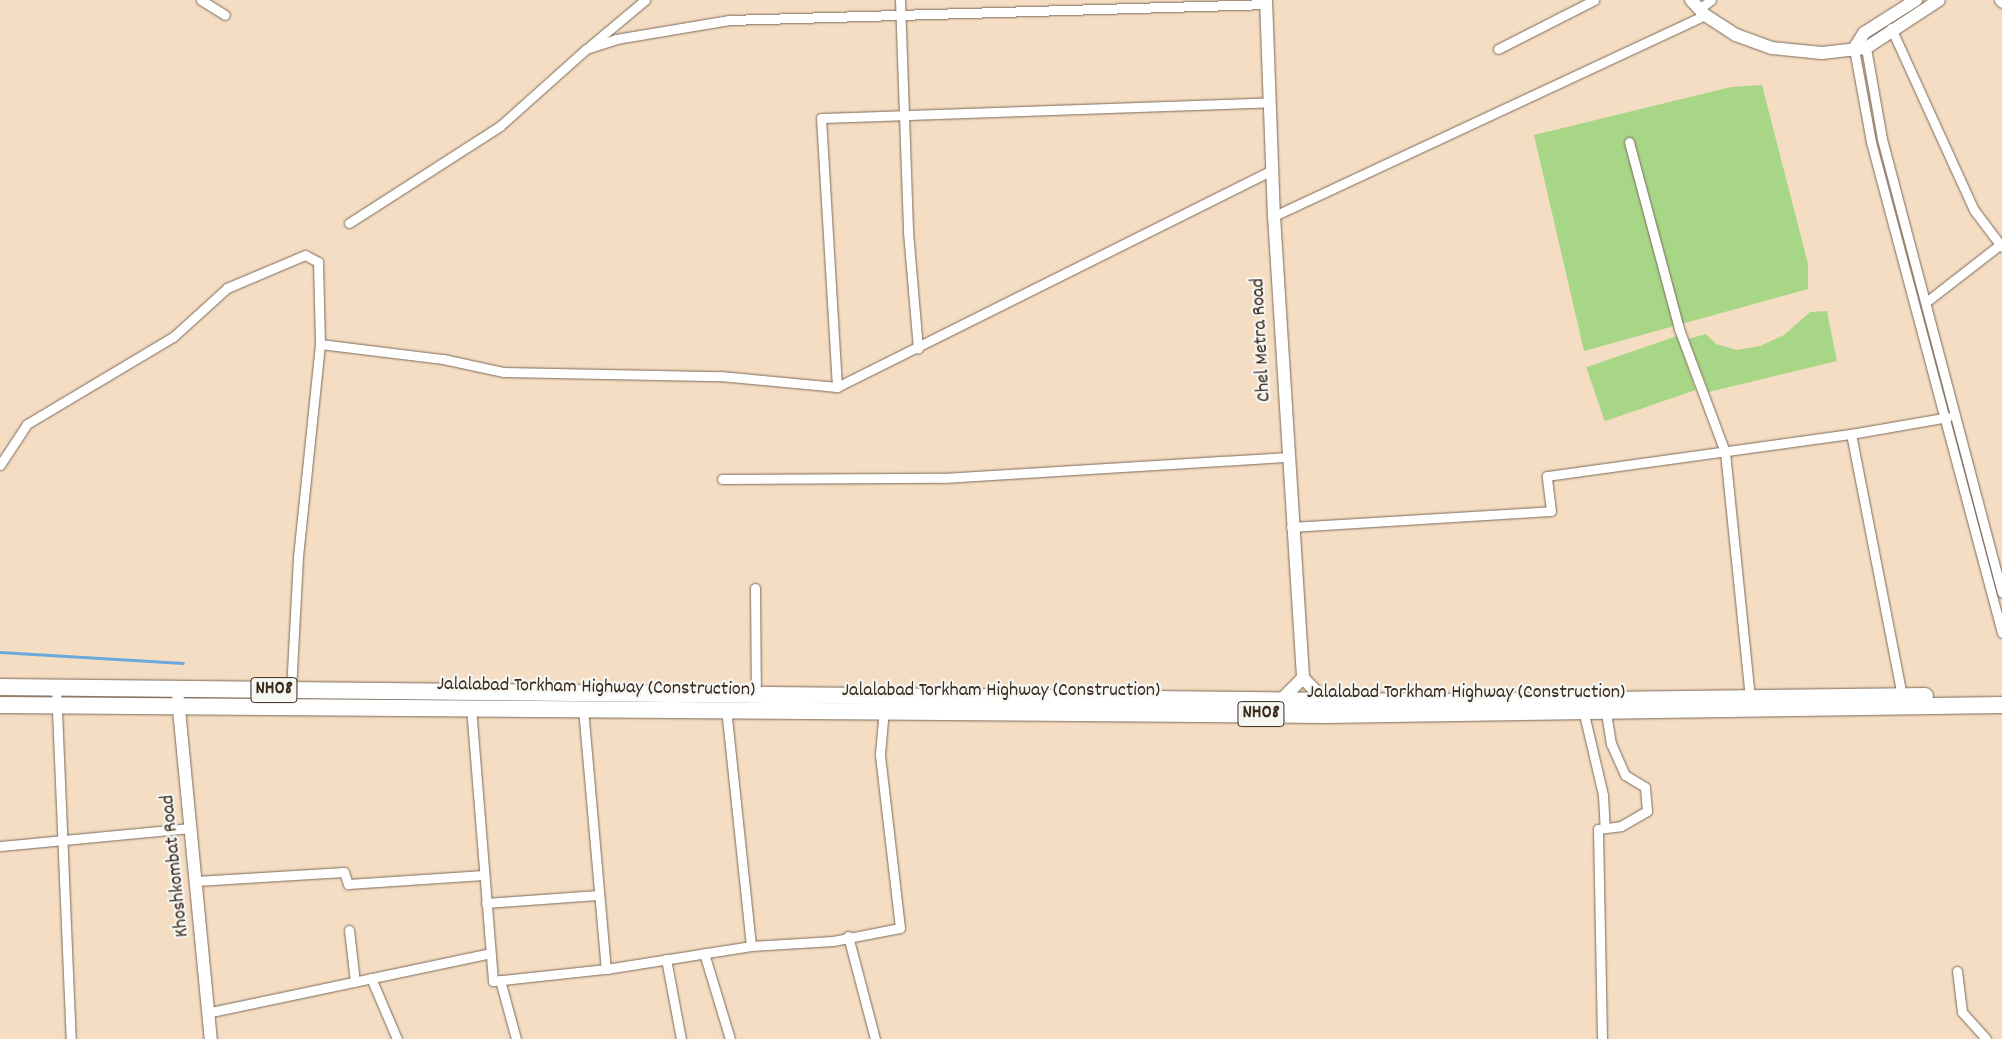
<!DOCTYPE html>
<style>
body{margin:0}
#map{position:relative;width:2002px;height:1039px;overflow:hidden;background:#f4ddc3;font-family:Dekko,sans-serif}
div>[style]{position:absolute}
.green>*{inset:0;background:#a7d786;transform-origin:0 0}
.stream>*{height:2.5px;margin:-1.25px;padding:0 1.25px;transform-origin:1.25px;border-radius:1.25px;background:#6ca8dd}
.roads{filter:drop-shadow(0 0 1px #7c6958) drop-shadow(0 0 1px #7c6958)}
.street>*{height:9px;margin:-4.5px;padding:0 4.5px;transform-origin:4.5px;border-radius:4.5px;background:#fff}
.secondary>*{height:12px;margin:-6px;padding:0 6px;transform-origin:6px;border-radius:6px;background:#fff}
.highway>*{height:16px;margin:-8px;padding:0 8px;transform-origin:8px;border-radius:8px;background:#fff}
span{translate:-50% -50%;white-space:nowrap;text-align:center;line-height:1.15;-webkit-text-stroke:4.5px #f6f6f2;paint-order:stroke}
.shield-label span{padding:1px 4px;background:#f6f6f2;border:1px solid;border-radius:4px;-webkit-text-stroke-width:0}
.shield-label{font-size:19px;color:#3b2a1e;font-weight:700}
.street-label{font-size:20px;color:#3b2a1e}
</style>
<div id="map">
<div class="green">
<div style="clip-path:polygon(1762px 85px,1808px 264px,1808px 289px,1584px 351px,1534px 135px,1731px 87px)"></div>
<div style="clip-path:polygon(1827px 311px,1837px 361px,1709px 392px,1688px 339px,1706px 334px,1716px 344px,1737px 350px,1760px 346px,1784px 335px,1810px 312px)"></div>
<div style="left:1677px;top:336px;width:57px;height:96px;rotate:71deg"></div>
</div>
<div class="stream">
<div style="left:0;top:652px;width:183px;rotate:3.4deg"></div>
</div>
<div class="roads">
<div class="street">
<div style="left:201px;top:0;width:28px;rotate:32deg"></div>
<div style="left:900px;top:0;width:232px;rotate:88deg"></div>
<div style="left:908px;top:232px;width:117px;rotate:85.1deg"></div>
<div style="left:1999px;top:0;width:4px;rotate:45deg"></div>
<div style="left:1699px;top:9px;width:15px;rotate:-37deg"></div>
<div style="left:1891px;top:28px;width:200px;rotate:65.5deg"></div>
<div style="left:1974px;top:210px;width:46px;rotate:52.9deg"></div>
<div style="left:590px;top:46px;width:72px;rotate:-39.9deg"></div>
<div style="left:1866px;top:48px;width:92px;rotate:80deg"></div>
<div style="left:1882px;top:139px;width:469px;rotate:75.2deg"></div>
<div style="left:1498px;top:49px;width:108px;rotate:-27deg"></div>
<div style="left:1854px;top:49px;width:95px;rotate:79.6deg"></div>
<div style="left:1871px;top:142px;width:508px;rotate:75.06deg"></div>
<div style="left:1629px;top:142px;width:194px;rotate:75deg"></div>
<div style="left:1679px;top:329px;width:131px;rotate:69.5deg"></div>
<div style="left:1725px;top:452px;width:247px;rotate:84.2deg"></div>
<div style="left:1274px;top:216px;width:476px;rotate:-25deg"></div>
<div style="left:349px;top:223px;width:179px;rotate:-32.7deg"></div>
<div style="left:500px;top:126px;width:115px;rotate:-41.8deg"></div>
<div style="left:586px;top:49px;width:32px;rotate:-18deg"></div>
<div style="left:616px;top:39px;width:115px;rotate:-9.5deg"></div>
<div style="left:729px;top:20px;width:538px;rotate:-1.7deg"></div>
<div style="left:1926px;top:302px;width:96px;rotate:-37.8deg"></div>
<div style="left:320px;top:344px;width:124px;rotate:7deg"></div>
<div style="left:443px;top:359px;width:61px;rotate:12.2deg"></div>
<div style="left:503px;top:372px;width:217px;rotate:1.1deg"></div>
<div style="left:720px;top:376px;width:118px;rotate:5.4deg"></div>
<div style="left:837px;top:387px;width:486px;rotate:-26.5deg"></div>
<div style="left:837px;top:387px;width:269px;rotate:-93.4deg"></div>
<div style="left:821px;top:118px;width:448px;rotate:-2deg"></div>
<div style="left:0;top:465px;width:49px;rotate:-56.6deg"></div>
<div style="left:27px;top:424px;width:170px;rotate:-30.8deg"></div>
<div style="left:173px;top:337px;width:73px;rotate:-42.2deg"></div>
<div style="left:227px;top:288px;width:85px;rotate:-22.9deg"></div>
<div style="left:305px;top:255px;width:15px;rotate:28deg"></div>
<div style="left:318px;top:262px;width:82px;rotate:88.6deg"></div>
<div style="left:320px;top:344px;width:214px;rotate:95.9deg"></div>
<div style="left:298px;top:557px;width:133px;rotate:93deg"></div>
<div style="left:722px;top:479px;width:221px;rotate:-0.3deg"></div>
<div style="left:943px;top:478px;width:346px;rotate:-3.5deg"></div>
<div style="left:1291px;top:527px;width:260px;rotate:-3.5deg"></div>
<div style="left:1551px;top:511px;width:35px;rotate:-97deg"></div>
<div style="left:1547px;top:476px;width:307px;rotate:-7.9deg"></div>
<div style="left:755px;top:588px;width:106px;rotate:89.5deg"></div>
<div style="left:56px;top:687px;width:352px;rotate:87.6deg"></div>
<div style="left:1902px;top:696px;width:267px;rotate:-101deg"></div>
<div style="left:1851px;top:434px;width:98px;rotate:-9.9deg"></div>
<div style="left:471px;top:707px;width:275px;rotate:85.4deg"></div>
<div style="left:493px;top:981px;width:114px;rotate:-6.1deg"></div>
<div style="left:606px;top:969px;width:147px;rotate:-9deg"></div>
<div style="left:751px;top:946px;width:82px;rotate:-3.5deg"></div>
<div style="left:833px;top:941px;width:68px;rotate:-11deg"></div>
<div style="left:900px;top:928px;width:175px;rotate:-96.6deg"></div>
<div style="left:880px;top:754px;width:45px;rotate:-84.9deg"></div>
<div style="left:583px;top:708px;width:262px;rotate:85deg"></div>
<div style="left:726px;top:708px;width:239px;rotate:84deg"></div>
<div style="left:1584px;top:714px;width:83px;rotate:76.8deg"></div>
<div style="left:1603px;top:795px;width:33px;rotate:87deg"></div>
<div style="left:0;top:846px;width:192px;rotate:-5.4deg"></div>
<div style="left:196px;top:881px;width:148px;rotate:-3.5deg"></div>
<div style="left:344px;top:872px;width:13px;rotate:72deg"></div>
<div style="left:348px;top:884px;width:136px;rotate:-3.8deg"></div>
<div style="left:486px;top:903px;width:112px;rotate:-4.1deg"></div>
<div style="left:349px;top:930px;width:52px;rotate:83.4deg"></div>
<div style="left:848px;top:936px;width:106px;rotate:75.3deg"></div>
<div style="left:704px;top:953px;width:90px;rotate:73.2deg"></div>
<div style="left:666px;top:959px;width:81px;rotate:79.4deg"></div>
<div style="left:1957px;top:971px;width:41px;rotate:83deg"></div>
<div style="left:1962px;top:1012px;width:36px;rotate:48deg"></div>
<div style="left:371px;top:978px;width:66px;rotate:66.9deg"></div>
<div style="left:500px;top:980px;width:61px;rotate:74.8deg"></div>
<div style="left:211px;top:1012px;width:285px;rotate:-11.9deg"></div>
<div style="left:1602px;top:1039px;width:210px;rotate:-91.1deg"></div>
<div style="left:1598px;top:829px;width:23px;rotate:-7deg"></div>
<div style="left:1621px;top:826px;width:30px;rotate:-30deg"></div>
<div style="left:1647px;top:811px;width:24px;rotate:-95deg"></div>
<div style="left:1645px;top:787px;width:23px;rotate:-149deg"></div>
<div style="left:1625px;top:775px;width:34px;rotate:-114deg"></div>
<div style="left:1611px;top:744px;width:36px;rotate:-99deg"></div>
</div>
<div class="secondary">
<div style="left:1266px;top:0;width:216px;rotate:87.9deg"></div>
<div style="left:1274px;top:216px;width:463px;rotate:86.4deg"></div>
<div style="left:1691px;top:0;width:21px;rotate:47deg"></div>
<div style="left:1705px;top:15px;width:37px;rotate:33deg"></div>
<div style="left:1736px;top:35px;width:38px;rotate:20deg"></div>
<div style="left:1772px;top:48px;width:50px;rotate:5.7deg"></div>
<div style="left:1822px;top:53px;width:44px;rotate:-6.5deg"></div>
<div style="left:1866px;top:48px;width:87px;rotate:-33.3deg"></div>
<div style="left:1854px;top:49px;width:19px;rotate:-58deg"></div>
<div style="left:1864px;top:33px;width:62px;rotate:-32.4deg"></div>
<div style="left:1303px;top:678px;width:32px;rotate:46deg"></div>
<div style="left:178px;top:699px;width:342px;rotate:84.5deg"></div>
<div style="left:1282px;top:699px;width:30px;rotate:-45deg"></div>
</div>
<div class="highway">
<div style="left:0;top:687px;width:1435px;rotate:0.6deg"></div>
<div style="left:1435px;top:702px;width:490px;rotate:-0.7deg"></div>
<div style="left:0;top:705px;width:1326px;rotate:0.43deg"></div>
<div style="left:1326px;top:715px;width:676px;rotate:-0.85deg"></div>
</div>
</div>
<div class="shield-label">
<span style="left:274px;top:690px">NH08</span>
<span style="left:1261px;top:714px">NH08</span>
</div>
<div class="street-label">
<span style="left:1262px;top:340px;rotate:-93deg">Chel Metra Road</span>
<span style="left:596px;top:688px;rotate:1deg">Jalalabad Torkham Highway (Construction)</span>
<span style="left:1001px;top:691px">Jalalabad Torkham Highway (Construction)</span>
<span style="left:1466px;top:693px">Jalalabad Torkham Highway (Construction)</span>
<span style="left:176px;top:866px;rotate:-96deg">Khoshkombat Road</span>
</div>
</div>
